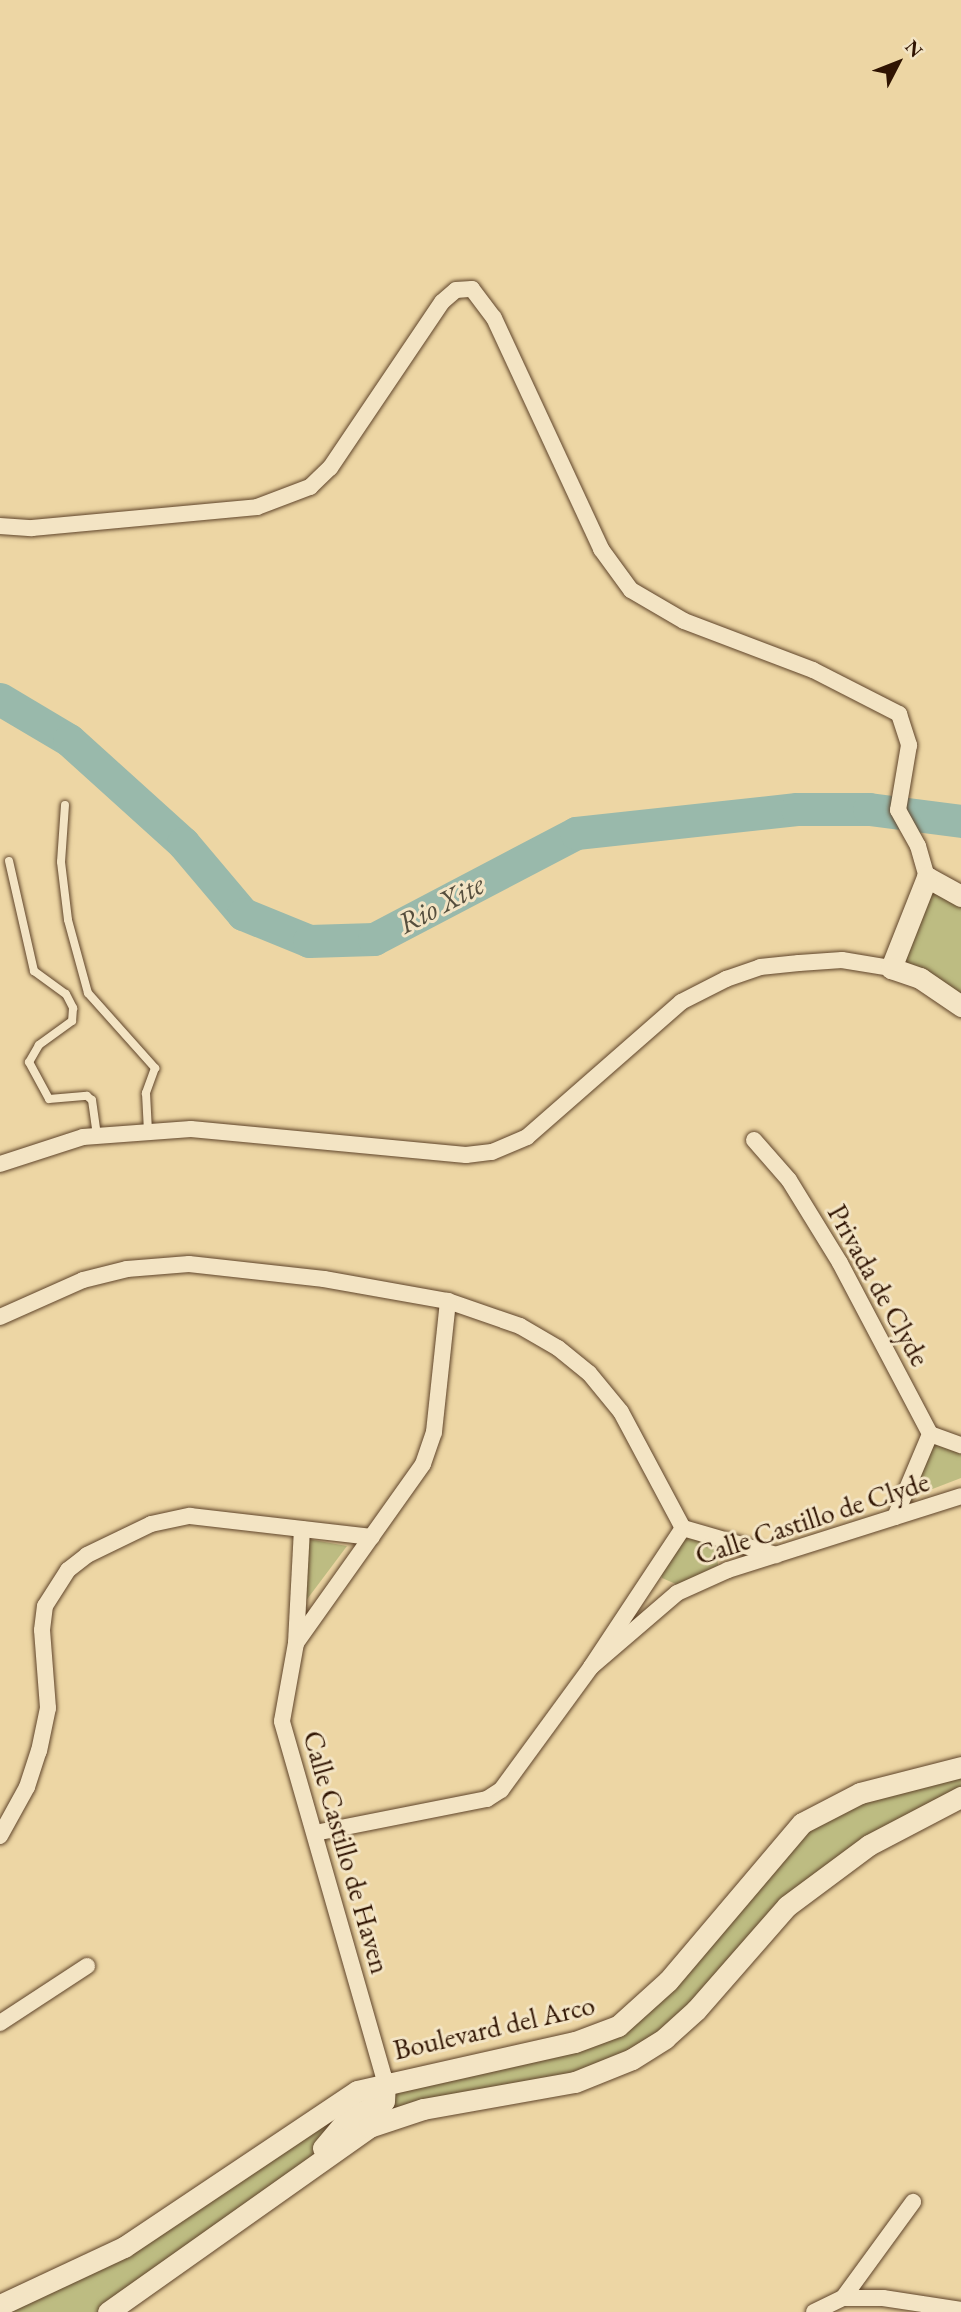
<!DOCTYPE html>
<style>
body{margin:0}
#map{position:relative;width:961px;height:2312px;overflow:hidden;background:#edd6a4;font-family:"EB Garamond",serif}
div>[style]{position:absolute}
.green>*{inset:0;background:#bdbc82}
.river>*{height:33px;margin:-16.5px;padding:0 16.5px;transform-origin:16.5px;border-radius:16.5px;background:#99b9ab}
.roads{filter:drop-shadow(0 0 2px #5f442a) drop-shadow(0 0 2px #5f442a)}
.service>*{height:8px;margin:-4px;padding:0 4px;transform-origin:4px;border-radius:4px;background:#f3e4c4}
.minor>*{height:16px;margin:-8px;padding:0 8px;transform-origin:8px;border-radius:8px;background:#f3e4c4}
.tertiary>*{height:21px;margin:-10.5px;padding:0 10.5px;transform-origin:10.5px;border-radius:10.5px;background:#f3e4c4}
span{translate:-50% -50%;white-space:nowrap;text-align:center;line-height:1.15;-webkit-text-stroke:6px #f3e4c4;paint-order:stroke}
.street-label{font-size:28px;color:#301402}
.water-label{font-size:30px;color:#554e3d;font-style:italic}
.north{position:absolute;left:863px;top:28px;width:70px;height:70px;-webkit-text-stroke:5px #f3e4c4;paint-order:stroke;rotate:48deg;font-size:19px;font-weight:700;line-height:28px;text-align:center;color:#301402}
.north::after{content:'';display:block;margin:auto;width:24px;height:32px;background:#301402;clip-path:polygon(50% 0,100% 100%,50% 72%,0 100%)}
</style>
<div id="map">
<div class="green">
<div style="clip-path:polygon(927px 877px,961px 896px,961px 1006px,891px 968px)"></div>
<div style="clip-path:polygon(934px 1444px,961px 1454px,961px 1478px,909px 1498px)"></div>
<div style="clip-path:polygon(682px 1537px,716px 1545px,718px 1565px,678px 1585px,662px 1578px,659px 1570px)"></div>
<div style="clip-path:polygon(308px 1539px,347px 1546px,305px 1602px)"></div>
<div style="clip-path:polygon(961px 1765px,961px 1797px,869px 1845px,632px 2059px,396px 2115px,108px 2312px,0 2312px,334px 2104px,618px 2026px,802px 1823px)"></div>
</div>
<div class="river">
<div style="left:0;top:699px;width:80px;rotate:30.7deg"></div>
<div style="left:69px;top:740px;width:154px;rotate:42.1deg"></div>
<div style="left:183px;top:843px;width:93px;rotate:49.8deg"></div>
<div style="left:243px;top:914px;width:71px;rotate:22.2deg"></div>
<div style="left:309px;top:941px;width:65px;rotate:-1.8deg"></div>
<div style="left:374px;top:939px;width:228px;rotate:-27.7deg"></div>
<div style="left:576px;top:833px;width:222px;rotate:-6.2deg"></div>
<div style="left:797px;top:809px;width:72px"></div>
<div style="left:869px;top:809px;width:93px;rotate:7.4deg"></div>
</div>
<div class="roads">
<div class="service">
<div style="left:65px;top:805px;width:57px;rotate:94deg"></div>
<div style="left:61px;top:862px;width:58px;rotate:83.1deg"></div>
<div style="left:68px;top:920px;width:76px;rotate:74.7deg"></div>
<div style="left:88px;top:993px;width:101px;rotate:48.2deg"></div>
<div style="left:155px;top:1068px;width:27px;rotate:110deg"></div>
<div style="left:146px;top:1093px;width:39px;rotate:87deg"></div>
<div style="left:9px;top:861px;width:113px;rotate:77.2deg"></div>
<div style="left:34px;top:971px;width:39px;rotate:36deg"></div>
<div style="left:66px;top:994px;width:16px;rotate:63deg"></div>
<div style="left:73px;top:1008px;width:13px;rotate:94deg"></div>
<div style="left:72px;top:1021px;width:41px;rotate:144deg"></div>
<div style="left:39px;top:1045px;width:20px;rotate:120deg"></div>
<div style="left:29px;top:1062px;width:42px;rotate:61.6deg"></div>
<div style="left:49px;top:1099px;width:38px;rotate:-5deg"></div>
<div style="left:87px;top:1096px;width:6px;rotate:39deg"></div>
<div style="left:92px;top:1100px;width:35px;rotate:82deg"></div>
</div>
<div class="minor">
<div style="left:0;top:526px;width:32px;rotate:4deg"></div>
<div style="left:32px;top:528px;width:226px;rotate:-5.3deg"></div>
<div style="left:257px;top:507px;width:57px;rotate:-20.7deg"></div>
<div style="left:310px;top:487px;width:28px;rotate:-44deg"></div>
<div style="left:330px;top:468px;width:200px;rotate:-56deg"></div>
<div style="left:442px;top:302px;width:18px;rotate:-41deg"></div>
<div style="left:456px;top:290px;width:16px;rotate:-4deg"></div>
<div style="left:472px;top:289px;width:36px;rotate:53deg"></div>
<div style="left:494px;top:318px;width:255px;rotate:65.1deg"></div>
<div style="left:601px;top:549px;width:51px;rotate:53.8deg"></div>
<div style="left:631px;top:590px;width:61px;rotate:30.3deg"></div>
<div style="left:684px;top:621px;width:138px;rotate:20.8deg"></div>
<div style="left:813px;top:670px;width:97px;rotate:27.1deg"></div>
<div style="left:899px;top:714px;width:33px;rotate:72deg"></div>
<div style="left:909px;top:745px;width:66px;rotate:99.6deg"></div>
<div style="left:898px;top:810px;width:41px;rotate:60.9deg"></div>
<div style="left:918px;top:846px;width:32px;rotate:74deg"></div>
<div style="left:754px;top:1140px;width:53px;rotate:48.8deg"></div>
<div style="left:789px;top:1180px;width:97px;rotate:58.4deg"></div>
<div style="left:840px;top:1263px;width:193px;rotate:62.2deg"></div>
<div style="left:930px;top:1434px;width:33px;rotate:20deg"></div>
<div style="left:0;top:1164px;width:87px;rotate:-18deg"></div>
<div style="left:83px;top:1137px;width:108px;rotate:-4.2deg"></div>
<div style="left:191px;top:1129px;width:276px;rotate:5.4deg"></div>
<div style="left:466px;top:1155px;width:26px;rotate:-7deg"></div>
<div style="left:492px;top:1152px;width:38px;rotate:-23deg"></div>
<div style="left:527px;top:1137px;width:205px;rotate:-41.2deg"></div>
<div style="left:681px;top:1002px;width:51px;rotate:-27.1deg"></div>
<div style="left:726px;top:979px;width:36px;rotate:-19deg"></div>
<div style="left:760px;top:967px;width:39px;rotate:-6deg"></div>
<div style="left:799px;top:963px;width:43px;rotate:-4deg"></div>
<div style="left:842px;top:960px;width:50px;rotate:9.3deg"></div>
<div style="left:0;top:1317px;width:91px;rotate:-24deg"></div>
<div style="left:83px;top:1280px;width:45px;rotate:-14deg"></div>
<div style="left:127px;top:1269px;width:62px;rotate:-4.6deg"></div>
<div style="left:189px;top:1264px;width:136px;rotate:6.3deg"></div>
<div style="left:324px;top:1279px;width:126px;rotate:10.1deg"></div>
<div style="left:448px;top:1301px;width:76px;rotate:19.1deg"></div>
<div style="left:520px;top:1326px;width:44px;rotate:30.1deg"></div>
<div style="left:558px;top:1348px;width:40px;rotate:39deg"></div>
<div style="left:589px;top:1373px;width:50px;rotate:50.6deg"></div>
<div style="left:621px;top:1412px;width:132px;rotate:61.9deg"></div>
<div style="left:683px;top:1528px;width:167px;rotate:123.5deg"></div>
<div style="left:895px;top:1517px;width:90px;rotate:-67.1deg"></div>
<div style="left:683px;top:1528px;width:97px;rotate:16.2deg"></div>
<div style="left:296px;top:1643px;width:114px;rotate:-87deg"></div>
<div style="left:315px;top:1833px;width:175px;rotate:-11.2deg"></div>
<div style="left:487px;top:1799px;width:17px;rotate:-33deg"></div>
<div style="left:501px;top:1790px;width:152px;rotate:-53.8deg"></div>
<div style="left:591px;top:1667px;width:113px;rotate:-40.7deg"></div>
<div style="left:677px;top:1593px;width:56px;rotate:-24.3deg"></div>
<div style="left:728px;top:1570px;width:244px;rotate:-17.6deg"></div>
<div style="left:0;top:1836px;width:56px;rotate:-61.1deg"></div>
<div style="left:27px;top:1787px;width:38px;rotate:-72deg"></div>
<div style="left:39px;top:1751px;width:44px;rotate:-78.2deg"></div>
<div style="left:48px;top:1708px;width:78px;rotate:-94.4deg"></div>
<div style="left:42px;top:1630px;width:24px;rotate:-83deg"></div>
<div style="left:45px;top:1606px;width:43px;rotate:-57.4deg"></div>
<div style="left:68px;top:1570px;width:24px;rotate:-38deg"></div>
<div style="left:87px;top:1555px;width:71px;rotate:-25.8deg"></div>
<div style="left:151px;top:1524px;width:40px;rotate:-12deg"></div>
<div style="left:190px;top:1516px;width:183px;rotate:6.6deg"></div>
<div style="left:0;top:2023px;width:104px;rotate:-33.2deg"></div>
<div style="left:385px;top:2081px;width:374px;rotate:-106deg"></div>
<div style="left:282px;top:1721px;width:79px;rotate:-79.8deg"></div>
<div style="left:296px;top:1643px;width:219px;rotate:-54.6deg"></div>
<div style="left:423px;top:1464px;width:34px;rotate:-71deg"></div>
<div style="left:434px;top:1432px;width:132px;rotate:-83.9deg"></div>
<div style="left:843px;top:2298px;width:119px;rotate:-53.9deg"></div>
<div style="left:814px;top:2312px;width:32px;rotate:-26deg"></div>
<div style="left:843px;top:2298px;width:40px"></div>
<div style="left:883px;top:2298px;width:79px;rotate:8.7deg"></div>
</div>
<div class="tertiary">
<div style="left:961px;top:896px;width:39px;rotate:-151deg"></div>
<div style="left:927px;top:877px;width:98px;rotate:111.6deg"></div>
<div style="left:891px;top:968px;width:31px;rotate:19deg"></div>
<div style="left:920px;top:978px;width:50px;rotate:34.3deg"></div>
<div style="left:323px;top:2148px;width:38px;rotate:-50deg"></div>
<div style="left:347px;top:2119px;width:41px;rotate:-25.9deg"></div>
<div style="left:384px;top:2101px;width:20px;rotate:-87deg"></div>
<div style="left:0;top:2305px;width:137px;rotate:-25.1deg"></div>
<div style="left:124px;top:2247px;width:280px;rotate:-33.8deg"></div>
<div style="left:357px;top:2091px;width:223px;rotate:-12.7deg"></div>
<div style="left:575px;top:2042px;width:46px;rotate:-20.4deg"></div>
<div style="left:618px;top:2026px;width:67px;rotate:-42deg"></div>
<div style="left:668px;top:1981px;width:207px;rotate:-49.7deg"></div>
<div style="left:802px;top:1823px;width:65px;rotate:-27.3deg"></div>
<div style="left:860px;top:1793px;width:104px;rotate:-14.4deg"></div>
<div style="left:108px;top:2312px;width:320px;rotate:-35.3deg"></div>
<div style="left:369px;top:2127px;width:57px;rotate:-18.4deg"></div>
<div style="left:423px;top:2109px;width:154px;rotate:-10.1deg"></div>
<div style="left:575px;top:2082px;width:61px;rotate:-22deg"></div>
<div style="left:632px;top:2059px;width:39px;rotate:-32deg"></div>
<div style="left:665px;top:2038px;width:42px;rotate:-42.1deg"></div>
<div style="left:696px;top:2010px;width:138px;rotate:-48.8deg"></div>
<div style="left:787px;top:1906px;width:102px;rotate:-36.6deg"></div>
<div style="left:869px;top:1845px;width:104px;rotate:-27.6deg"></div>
</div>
</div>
<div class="street-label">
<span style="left:879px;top:1285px;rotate:61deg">Privada de Clyde</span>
<span style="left:812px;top:1518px;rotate:-18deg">Calle Castillo de Clyde</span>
<span style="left:347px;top:1852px;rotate:74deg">Calle Castillo de Haven</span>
<span style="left:494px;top:2027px;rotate:-13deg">Boulevard del Arco</span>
</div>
<div class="water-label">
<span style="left:441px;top:904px;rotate:-28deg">Rio Xite</span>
</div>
<div class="north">N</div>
</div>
